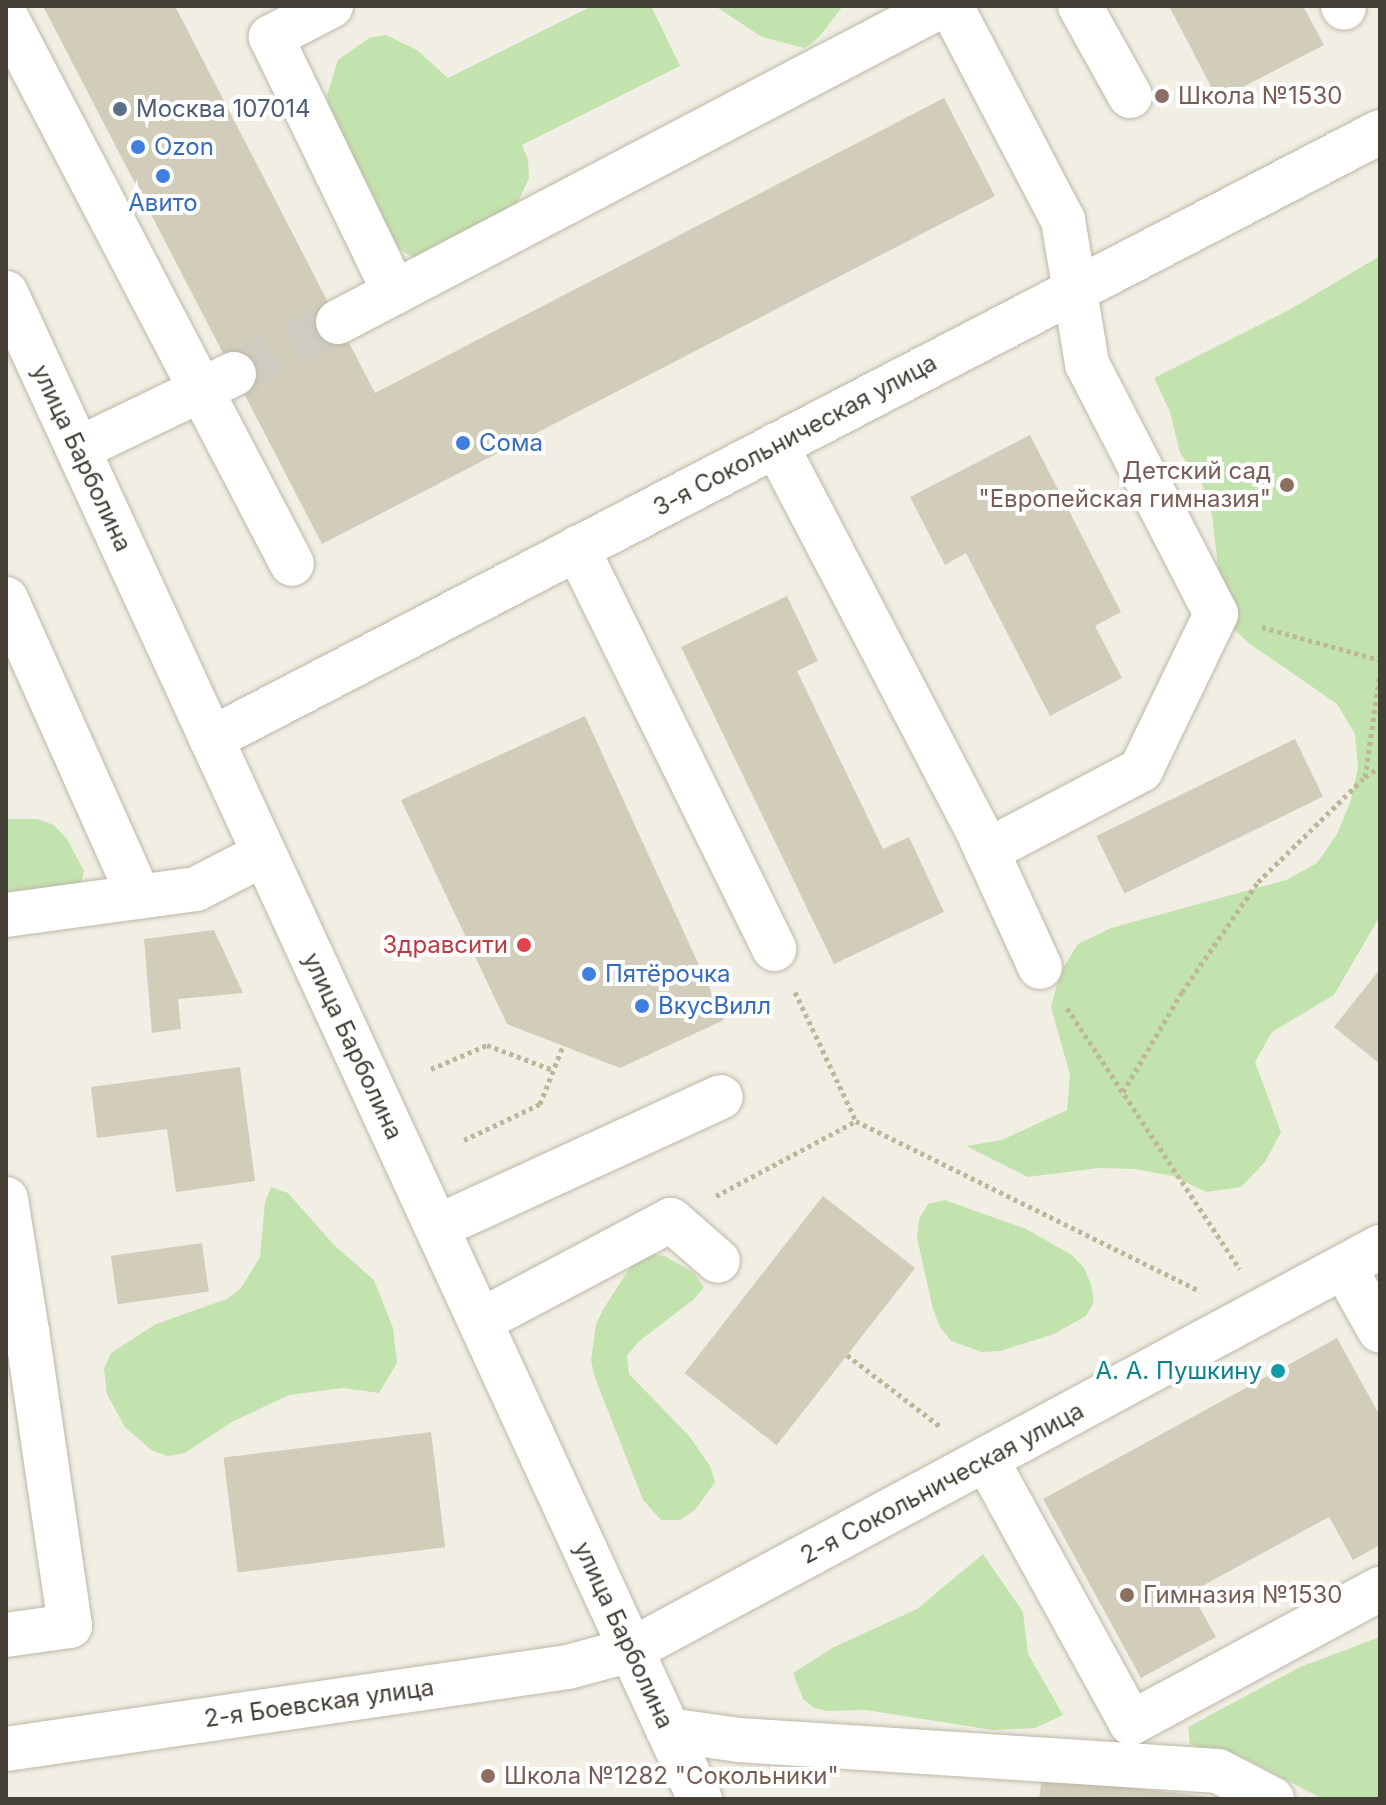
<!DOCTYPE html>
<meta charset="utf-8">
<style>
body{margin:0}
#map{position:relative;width:1386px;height:1805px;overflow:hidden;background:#f1efe4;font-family:Inter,sans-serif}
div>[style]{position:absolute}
.green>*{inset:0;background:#c3e3ae}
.building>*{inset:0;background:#d2ccba;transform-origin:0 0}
.minor-tunnel>*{height:44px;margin-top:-22px;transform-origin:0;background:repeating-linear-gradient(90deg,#ceccc1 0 44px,transparent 0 66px)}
.path>*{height:5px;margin-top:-2.5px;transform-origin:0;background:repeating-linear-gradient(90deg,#bdb699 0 4px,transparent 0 8px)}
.roads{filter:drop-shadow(0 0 2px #bcb8a7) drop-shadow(0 0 2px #bcb8a7)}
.minor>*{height:44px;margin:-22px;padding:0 22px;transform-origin:22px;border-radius:22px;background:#fff}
.dots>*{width:22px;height:22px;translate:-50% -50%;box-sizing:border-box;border:4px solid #fff;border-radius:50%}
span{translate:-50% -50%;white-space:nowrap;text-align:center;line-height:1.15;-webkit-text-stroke:8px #fff;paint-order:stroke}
.education-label{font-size:24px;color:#785e54}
.left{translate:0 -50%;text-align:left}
.right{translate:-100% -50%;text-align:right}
.service-label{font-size:24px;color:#4e5e75}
.shop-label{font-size:24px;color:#366cbe}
.street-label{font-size:24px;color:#433f34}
.health-label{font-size:24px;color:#be3a42}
.culture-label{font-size:24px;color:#0d838f}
.frame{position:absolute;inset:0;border:8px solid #433f34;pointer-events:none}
</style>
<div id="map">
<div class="green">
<div style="clip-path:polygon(592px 6px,651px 6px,680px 66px,522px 145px,528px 160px,529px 178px,514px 211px,414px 258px,399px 249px,329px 113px,327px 95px,338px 60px,369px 38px,386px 35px,417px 50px,448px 78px)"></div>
<div style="clip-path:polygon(715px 6px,843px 6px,819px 37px,805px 48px,762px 37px)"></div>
<div style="clip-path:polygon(1380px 256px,1380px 916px,1334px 995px,1272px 1032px,1255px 1062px,1281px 1132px,1265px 1162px,1241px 1187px,1206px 1192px,1173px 1176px,1135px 1169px,1098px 1168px,1028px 1177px,966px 1146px,1002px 1140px,1067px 1110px,1070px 1075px,1051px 1007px,1060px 973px,1078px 944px,1111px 928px,1286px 880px,1317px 863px,1337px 834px,1350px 803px,1358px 768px,1355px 734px,1337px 704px,1250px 644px,1224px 620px,1212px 515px,1201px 481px,1180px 453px,1170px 412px,1154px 378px,1289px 310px)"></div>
<div style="clip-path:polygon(6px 819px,37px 819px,54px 825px,67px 839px,84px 871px,80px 888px,6px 892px)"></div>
<div style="clip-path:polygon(271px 1187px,288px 1193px,334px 1245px,374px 1280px,393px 1328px,397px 1363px,379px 1393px,343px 1388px,289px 1395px,232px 1422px,185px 1453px,168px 1456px,151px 1450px,124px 1426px,107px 1394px,104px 1369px,111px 1353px,156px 1324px,227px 1299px,241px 1288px,260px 1257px,265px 1202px)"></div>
<div style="clip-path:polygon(945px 1200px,1026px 1229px,1072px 1255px,1084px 1268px,1091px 1284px,1094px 1302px,1086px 1316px,1054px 1334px,1000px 1351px,982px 1352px,951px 1341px,940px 1327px,933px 1309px,917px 1238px,919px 1219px,928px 1204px)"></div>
<div style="clip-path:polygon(648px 1254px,665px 1256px,694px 1273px,704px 1287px,693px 1300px,638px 1342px,627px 1356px,629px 1374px,690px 1437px,710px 1466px,715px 1482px,695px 1510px,680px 1520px,661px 1520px,643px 1500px,595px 1378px,591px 1360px,596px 1324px,604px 1308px,633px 1263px)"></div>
<div style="clip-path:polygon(983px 1554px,1023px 1612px,1028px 1654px,1063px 1715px,1035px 1728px,993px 1730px,866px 1710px,826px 1711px,814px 1708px,803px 1699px,793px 1673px,834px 1647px,917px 1609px)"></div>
<div style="clip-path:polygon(1380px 1637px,1380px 1799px,1323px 1799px,1246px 1759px,1206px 1752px,1190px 1744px,1188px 1727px,1300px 1667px)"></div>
</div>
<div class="building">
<div style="clip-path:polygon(43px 6px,175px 6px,375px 393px,944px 98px,995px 196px,322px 544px)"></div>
<div style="clip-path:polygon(1169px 6px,1303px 6px,1324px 45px,1218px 100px)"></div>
<div style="clip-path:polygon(1030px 435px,1121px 612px,1095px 626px,1122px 678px,1050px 716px,966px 553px,945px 565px,910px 497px)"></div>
<div style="clip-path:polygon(787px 596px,818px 661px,797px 671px,883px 849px,909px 837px,944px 912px,834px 964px,681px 647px)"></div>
<div style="clip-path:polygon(585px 716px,724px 1020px,620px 1068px,507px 1024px,401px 800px)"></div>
<div style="left:1295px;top:739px;width:64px;height:221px;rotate:64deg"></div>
<div style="clip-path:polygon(214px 930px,243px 993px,178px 999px,181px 1029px,152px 1033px,144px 939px)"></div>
<div style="clip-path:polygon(1380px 969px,1380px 1064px,1334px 1027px)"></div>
<div style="clip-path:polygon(240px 1067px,255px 1181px,176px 1192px,167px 1129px,97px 1138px,91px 1087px)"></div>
<div style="left:823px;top:1196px;width:117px;height:225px;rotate:38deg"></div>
<div style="left:202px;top:1243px;width:49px;height:92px;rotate:82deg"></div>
<div style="clip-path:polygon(1337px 1338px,1380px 1416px,1380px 1545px,1353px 1560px,1329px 1517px,1191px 1592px,1216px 1637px,1141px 1678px,1043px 1499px)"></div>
<div style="left:431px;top:1432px;width:116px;height:209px;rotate:83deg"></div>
<div style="clip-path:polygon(1042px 1777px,1210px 1797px,1210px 1799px,1039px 1799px)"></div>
</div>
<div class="minor-tunnel">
<div style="left:234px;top:374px;width:116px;rotate:-26.6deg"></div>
</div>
<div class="path">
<div style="left:1262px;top:627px;width:123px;rotate:15.6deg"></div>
<div style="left:1365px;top:777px;width:105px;rotate:-81.8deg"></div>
<div style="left:795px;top:992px;width:143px;rotate:64.7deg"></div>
<div style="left:1067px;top:1008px;width:313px;rotate:56.5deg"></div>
<div style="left:431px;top:1069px;width:61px;rotate:-23.2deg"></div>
<div style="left:487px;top:1045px;width:71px;rotate:20.7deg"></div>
<div style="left:1123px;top:1092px;width:116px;rotate:-59.5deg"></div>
<div style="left:1182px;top:992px;width:134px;rotate:-55.4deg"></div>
<div style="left:1258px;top:882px;width:150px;rotate:-44.5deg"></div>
<div style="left:1365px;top:777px;width:18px;rotate:-34deg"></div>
<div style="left:464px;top:1140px;width:84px;rotate:-25.3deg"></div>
<div style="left:540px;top:1104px;width:62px;rotate:-68.4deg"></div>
<div style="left:716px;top:1196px;width:159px;rotate:-28.2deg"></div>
<div style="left:856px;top:1121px;width:384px;rotate:26.3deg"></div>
<div style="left:847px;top:1355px;width:118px;rotate:37.5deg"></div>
</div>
<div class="roads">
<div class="minor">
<div style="left:331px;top:6px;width:68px;rotate:152.7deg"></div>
<div style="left:271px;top:37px;width:284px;rotate:64.2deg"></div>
<div style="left:951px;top:6px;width:242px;rotate:62.4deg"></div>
<div style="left:1063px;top:220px;width:146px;rotate:80.5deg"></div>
<div style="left:1087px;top:364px;width:281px;rotate:62.7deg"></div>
<div style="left:1216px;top:614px;width:173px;rotate:115.7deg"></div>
<div style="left:1141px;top:770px;width:174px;rotate:152.3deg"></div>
<div style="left:1080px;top:6px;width:103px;rotate:60.9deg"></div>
<div style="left:1343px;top:6px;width:2px;rotate:63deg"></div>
<div style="left:6px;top:17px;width:617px;rotate:62.4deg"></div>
<div style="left:6px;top:293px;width:1658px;rotate:65.26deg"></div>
<div style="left:338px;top:322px;width:681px;rotate:-27.66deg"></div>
<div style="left:776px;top:445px;width:441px;rotate:62.4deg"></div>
<div style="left:980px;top:836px;width:144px;rotate:65.4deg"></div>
<div style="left:78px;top:449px;width:173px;rotate:-25.7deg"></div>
<div style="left:577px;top:548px;width:447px;rotate:63.8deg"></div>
<div style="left:6px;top:599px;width:325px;rotate:65.9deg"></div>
<div style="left:211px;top:739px;width:1317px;rotate:-27.44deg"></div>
<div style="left:6px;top:915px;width:192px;rotate:-7.8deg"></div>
<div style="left:196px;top:889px;width:76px;rotate:-27.2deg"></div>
<div style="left:6px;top:1199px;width:134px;rotate:81deg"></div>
<div style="left:437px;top:1227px;width:312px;rotate:-24.6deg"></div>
<div style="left:1344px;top:1267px;width:73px;rotate:60.6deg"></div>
<div style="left:480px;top:1321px;width:216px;rotate:-27.9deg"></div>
<div style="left:671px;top:1220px;width:62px;rotate:41.1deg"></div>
<div style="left:6px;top:1334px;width:21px;rotate:-8deg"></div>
<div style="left:27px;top:1331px;width:298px;rotate:81.7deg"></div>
<div style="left:70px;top:1626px;width:65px;rotate:172deg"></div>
<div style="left:986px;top:1459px;width:301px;rotate:61.2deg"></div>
<div style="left:1131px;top:1723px;width:283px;rotate:-28.3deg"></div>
<div style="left:668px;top:1730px;width:72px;rotate:8deg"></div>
<div style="left:739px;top:1740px;width:480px;rotate:3.7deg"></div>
<div style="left:1218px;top:1771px;width:61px;rotate:27.4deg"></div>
<div style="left:6px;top:1749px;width:568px;rotate:-8.3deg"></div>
<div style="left:568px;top:1667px;width:65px;rotate:-15.1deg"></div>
<div style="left:631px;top:1650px;width:851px;rotate:-28.28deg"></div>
</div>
</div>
<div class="dots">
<div style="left:1162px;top:96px;background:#8d6e63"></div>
<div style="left:120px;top:109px;background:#5c6f8a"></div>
<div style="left:138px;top:147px;background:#3f7fe0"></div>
<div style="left:163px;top:176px;background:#3f7fe0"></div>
<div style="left:463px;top:443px;background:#3f7fe0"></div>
<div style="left:1287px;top:485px;background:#8d6e63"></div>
<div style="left:524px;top:945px;background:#e0444e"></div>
<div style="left:589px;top:974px;background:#3f7fe0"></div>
<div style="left:642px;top:1006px;background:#3f7fe0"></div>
<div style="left:1278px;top:1371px;background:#0f9aa8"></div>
<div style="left:1127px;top:1595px;background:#8d6e63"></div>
<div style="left:488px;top:1776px;background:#8d6e63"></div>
</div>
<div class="education-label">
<span class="left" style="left:1178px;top:96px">Школа №1530</span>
<span class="right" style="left:1271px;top:485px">Детский сад<br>"Европейская гимназия"</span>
<span class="left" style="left:1143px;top:1595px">Гимназия №1530</span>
<span class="left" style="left:504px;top:1776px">Школа №1282 "Сокольники"</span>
</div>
<div class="service-label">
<span class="left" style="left:136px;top:109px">Москва 107014</span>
</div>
<div class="shop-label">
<span class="left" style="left:154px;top:147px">Ozon</span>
<span style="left:163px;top:203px">Авито</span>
<span class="left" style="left:479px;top:443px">Сома</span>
<span class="left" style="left:605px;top:974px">Пятёрочка</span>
<span class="left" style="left:658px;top:1006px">ВкусВилл</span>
</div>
<div class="street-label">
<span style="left:795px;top:435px;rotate:-28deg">3-я Сокольническая улица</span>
<span style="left:82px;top:458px;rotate:65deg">улица Барболина</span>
<span style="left:353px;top:1046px;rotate:65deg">улица Барболина</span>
<span style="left:942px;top:1483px;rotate:-28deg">2-я Сокольническая улица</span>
<span style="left:624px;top:1635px;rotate:65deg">улица Барболина</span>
<span style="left:319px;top:1703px;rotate:-8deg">2-я Боевская улица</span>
</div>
<div class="health-label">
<span class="right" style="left:508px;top:945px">Здравсити</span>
</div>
<div class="culture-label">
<span class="right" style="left:1262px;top:1371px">А. А. Пушкину</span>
</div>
<div class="frame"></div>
</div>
